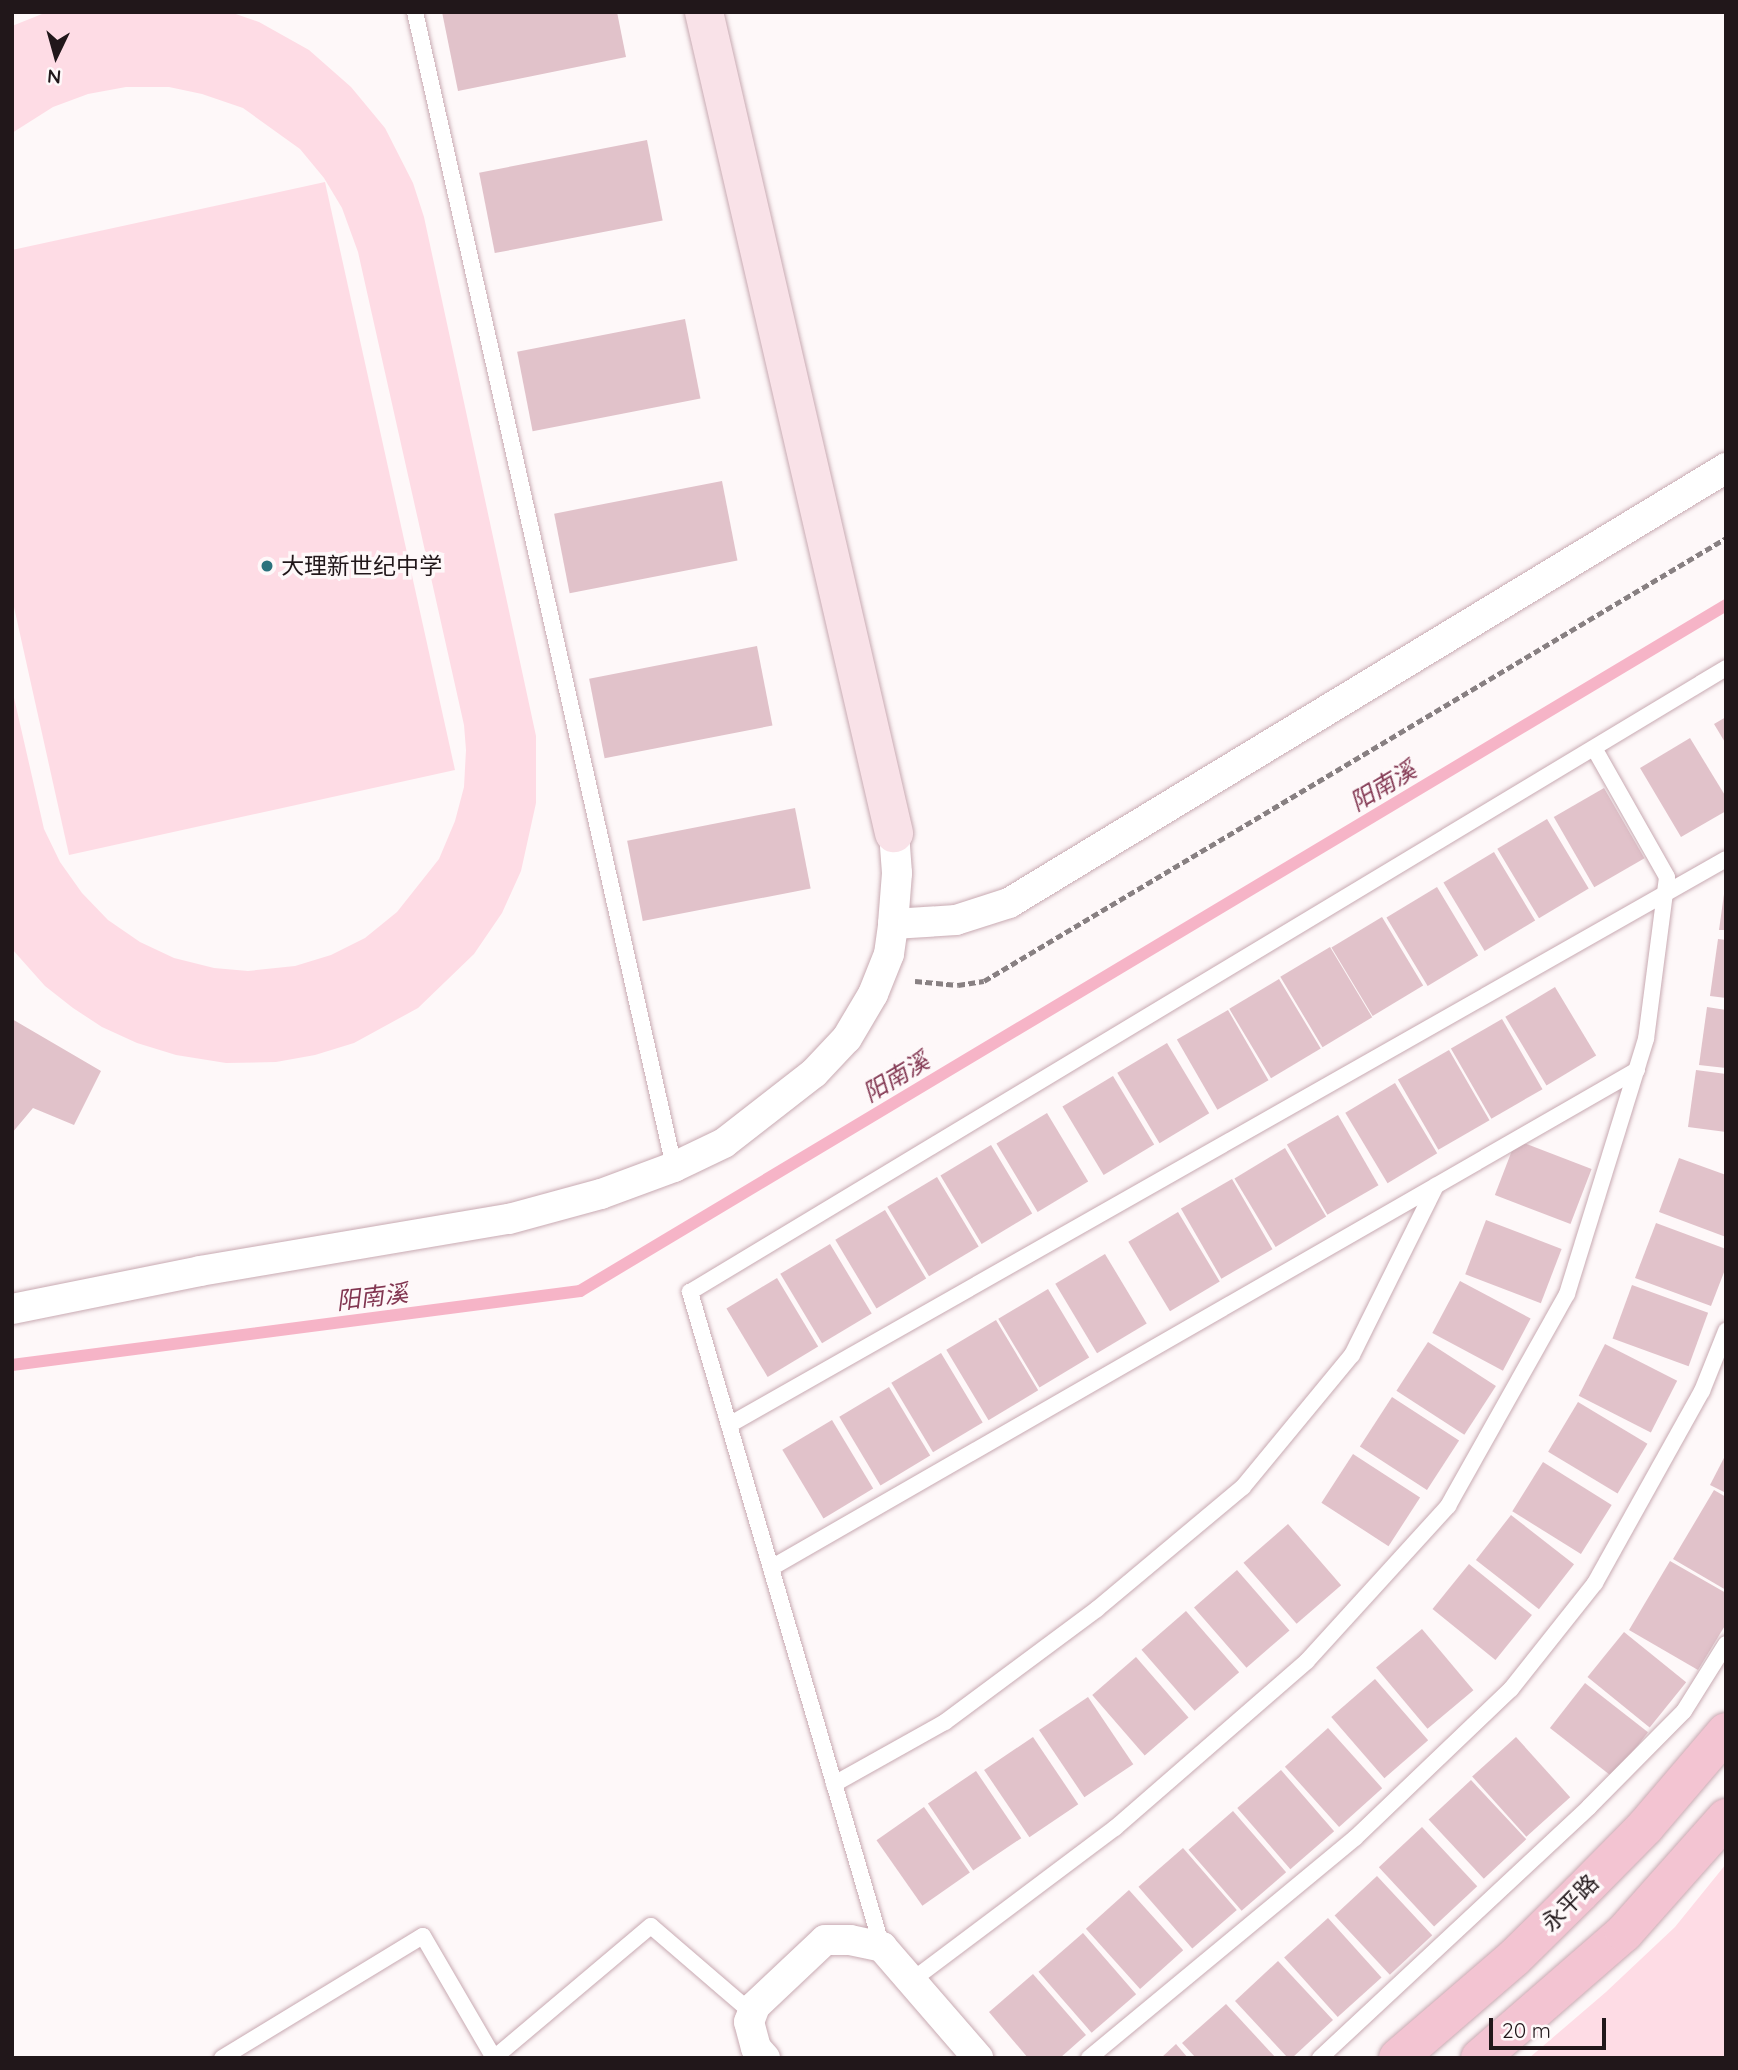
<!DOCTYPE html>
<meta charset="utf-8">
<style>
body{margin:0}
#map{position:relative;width:1738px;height:2070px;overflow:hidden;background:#fef8f9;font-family:Quicksand,"Noto Sans SC",sans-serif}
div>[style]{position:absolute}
.green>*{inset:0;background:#fedce5}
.stream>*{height:12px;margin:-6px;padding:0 6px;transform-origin:6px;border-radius:6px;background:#f6b4c7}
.building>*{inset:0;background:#e1c2ca;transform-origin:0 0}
.path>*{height:4.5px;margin-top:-2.25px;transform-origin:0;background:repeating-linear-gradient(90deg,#888082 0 7px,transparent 0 10.5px)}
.roads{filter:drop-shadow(0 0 2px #c8aab2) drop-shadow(0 0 2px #c8aab2)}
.lane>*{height:16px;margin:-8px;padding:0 8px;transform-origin:8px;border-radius:8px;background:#fff}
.street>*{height:30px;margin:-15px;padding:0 15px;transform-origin:15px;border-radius:15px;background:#fff}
.secondary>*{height:38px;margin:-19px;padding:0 19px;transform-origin:19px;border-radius:19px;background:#f9e2e8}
.primary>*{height:38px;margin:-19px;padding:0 19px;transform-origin:19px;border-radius:19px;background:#f3c4d2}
.dots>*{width:19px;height:19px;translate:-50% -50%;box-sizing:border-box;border:4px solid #fef8f9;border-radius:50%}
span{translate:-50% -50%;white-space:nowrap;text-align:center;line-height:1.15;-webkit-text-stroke:7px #fef8f9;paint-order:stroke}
.poi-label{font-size:23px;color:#21171a}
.left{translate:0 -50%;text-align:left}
.street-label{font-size:23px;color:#21171a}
.water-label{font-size:24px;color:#823651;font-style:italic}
.frame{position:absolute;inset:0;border:14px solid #21171a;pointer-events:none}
.north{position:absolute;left:21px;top:21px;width:70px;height:70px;-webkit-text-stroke:5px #fef8f9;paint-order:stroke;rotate:185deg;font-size:19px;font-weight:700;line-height:28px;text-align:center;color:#21171a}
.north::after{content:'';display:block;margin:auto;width:24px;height:32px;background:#21171a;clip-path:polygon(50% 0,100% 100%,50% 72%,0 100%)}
.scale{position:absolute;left:1489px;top:2018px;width:117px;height:32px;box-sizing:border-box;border:4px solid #21171a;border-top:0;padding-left:9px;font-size:21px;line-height:24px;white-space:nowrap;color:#21171a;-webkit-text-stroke:5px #fef8f9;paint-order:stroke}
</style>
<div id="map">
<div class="green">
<div style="clip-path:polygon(47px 12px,230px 12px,259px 22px,309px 50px,351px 87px,385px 128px,413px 183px,424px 217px,536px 736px,536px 803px,521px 871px,502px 913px,474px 954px,418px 1008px,354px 1043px,315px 1055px,276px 1062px,226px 1063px,176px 1055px,137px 1043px,102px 1027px,73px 1008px,45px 986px,12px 949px,12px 689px,44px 829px,60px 862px,82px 893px,108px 920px,140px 942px,174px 958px,214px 968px,248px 971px,295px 966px,331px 955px,365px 938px,397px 912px,439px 859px,455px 821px,464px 787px,466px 750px,464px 725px,358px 252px,342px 208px,324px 178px,300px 149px,243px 108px,202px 94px,169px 87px,126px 87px,88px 94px,53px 107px,12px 133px,12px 26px)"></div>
<div style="clip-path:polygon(325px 182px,455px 770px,69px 855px,12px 598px,12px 250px)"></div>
<div style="clip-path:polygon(1726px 1864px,1726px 2058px,1529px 2058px,1606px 1992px,1675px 1927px)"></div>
</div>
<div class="stream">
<div style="left:12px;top:1365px;width:573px;rotate:-7.42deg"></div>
<div style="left:580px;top:1291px;width:1336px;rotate:-30.9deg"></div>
</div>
<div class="building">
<div style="clip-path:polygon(442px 12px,617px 12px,626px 57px,458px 91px)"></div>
<div style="left:647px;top:140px;width:82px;height:171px;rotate:79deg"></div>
<div style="left:685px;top:319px;width:81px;height:171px;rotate:79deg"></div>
<div style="left:722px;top:481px;width:81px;height:171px;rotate:79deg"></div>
<div style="left:757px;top:646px;width:81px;height:171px;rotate:79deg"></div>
<div style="clip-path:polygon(1726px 717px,1726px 744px,1714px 724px)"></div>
<div style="clip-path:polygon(1690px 738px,1726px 797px,1726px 811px,1681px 837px,1640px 768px)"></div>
<div style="left:1604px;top:788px;width:81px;height:58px;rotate:60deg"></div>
<div style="left:795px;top:808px;width:82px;height:171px;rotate:79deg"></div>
<div style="left:1547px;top:819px;width:81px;height:58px;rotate:59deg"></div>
<div style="left:1494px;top:852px;width:80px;height:59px;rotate:59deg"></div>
<div style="left:1437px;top:887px;width:80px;height:59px;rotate:59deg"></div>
<div style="clip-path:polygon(1724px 894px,1726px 894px,1726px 930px,1719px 930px)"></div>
<div style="left:1382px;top:917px;width:80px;height:59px;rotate:59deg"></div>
<div style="clip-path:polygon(1718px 939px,1726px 940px,1726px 998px,1710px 996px)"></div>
<div style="left:1330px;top:947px;width:82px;height:58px;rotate:59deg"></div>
<div style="left:1279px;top:979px;width:81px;height:58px;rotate:59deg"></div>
<div style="left:1555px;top:987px;width:80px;height:58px;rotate:59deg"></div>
<div style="clip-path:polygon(1707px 1007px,1726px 1010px,1726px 1068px,1699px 1065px)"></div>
<div style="left:1228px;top:1010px;width:81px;height:59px;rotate:60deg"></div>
<div style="clip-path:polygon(12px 1019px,101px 1071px,74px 1125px,33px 1108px,12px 1133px)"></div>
<div style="left:1502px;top:1019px;width:81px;height:59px;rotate:60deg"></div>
<div style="left:1167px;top:1043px;width:82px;height:58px;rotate:59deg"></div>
<div style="left:1449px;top:1050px;width:81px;height:59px;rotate:60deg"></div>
<div style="clip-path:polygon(1696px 1070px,1726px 1074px,1726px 1132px,1688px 1127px)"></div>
<div style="left:1113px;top:1076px;width:80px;height:59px;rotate:59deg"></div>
<div style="left:1395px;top:1083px;width:82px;height:58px;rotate:59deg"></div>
<div style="left:1047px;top:1113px;width:80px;height:59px;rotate:59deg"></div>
<div style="left:1338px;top:1115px;width:81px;height:59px;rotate:60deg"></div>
<div style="left:1516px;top:1140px;width:81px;height:59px;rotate:21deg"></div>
<div style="left:991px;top:1145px;width:80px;height:59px;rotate:59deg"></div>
<div style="left:1285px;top:1148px;width:80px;height:59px;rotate:59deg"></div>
<div style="clip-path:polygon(1679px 1158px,1726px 1175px,1726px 1237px,1659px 1212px)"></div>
<div style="left:937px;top:1177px;width:81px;height:58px;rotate:59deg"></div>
<div style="left:1232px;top:1179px;width:81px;height:59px;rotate:60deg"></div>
<div style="left:885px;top:1210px;width:80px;height:58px;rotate:59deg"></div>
<div style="left:1178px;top:1212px;width:81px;height:58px;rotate:59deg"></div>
<div style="left:1486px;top:1220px;width:81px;height:58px;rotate:21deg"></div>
<div style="clip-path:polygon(1656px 1223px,1726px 1249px,1726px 1267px,1711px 1306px,1635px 1278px)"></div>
<div style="left:830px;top:1244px;width:81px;height:58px;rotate:59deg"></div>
<div style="left:1105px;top:1254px;width:81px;height:58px;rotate:59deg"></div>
<div style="left:777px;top:1278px;width:80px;height:59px;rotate:59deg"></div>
<div style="left:1460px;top:1281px;width:80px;height:59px;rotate:28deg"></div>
<div style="left:1632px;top:1285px;width:81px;height:57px;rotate:20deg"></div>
<div style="left:1048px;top:1289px;width:80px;height:58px;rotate:59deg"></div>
<div style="left:996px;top:1320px;width:82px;height:58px;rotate:59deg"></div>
<div style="left:1428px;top:1342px;width:81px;height:58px;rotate:33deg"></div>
<div style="left:1605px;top:1344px;width:81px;height:58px;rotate:27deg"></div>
<div style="left:941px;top:1353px;width:81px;height:58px;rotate:59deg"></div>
<div style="left:889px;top:1387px;width:80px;height:58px;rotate:59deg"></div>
<div style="left:1392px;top:1397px;width:80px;height:59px;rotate:33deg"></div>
<div style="left:1578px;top:1402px;width:81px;height:58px;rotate:31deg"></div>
<div style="left:832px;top:1420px;width:80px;height:58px;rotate:59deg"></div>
<div style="left:1353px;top:1454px;width:80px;height:58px;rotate:33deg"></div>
<div style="clip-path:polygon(1726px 1454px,1726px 1493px,1710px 1485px)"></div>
<div style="left:1543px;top:1462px;width:81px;height:58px;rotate:32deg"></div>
<div style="clip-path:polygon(1714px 1490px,1726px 1497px,1726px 1590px,1673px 1559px)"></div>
<div style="left:1511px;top:1515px;width:80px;height:57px;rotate:38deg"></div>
<div style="left:1288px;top:1524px;width:81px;height:59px;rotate:49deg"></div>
<div style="clip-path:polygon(1670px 1561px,1726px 1593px,1726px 1624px,1698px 1670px,1629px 1630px)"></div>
<div style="left:1469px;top:1564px;width:81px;height:58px;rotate:39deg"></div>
<div style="left:1237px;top:1570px;width:80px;height:57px;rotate:49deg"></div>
<div style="left:1186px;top:1611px;width:81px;height:59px;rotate:49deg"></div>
<div style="left:1422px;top:1629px;width:80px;height:60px;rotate:50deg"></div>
<div style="left:1624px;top:1632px;width:80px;height:58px;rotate:39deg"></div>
<div style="left:1136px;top:1657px;width:80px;height:58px;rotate:49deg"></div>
<div style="left:1375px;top:1679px;width:81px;height:58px;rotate:49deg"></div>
<div style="left:1585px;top:1683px;width:80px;height:57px;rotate:38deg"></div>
<div style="left:1088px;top:1697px;width:81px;height:59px;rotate:56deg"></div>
<div style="left:1328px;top:1728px;width:81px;height:58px;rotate:48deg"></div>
<div style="left:1033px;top:1737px;width:81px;height:59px;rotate:56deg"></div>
<div style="left:1516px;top:1737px;width:81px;height:59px;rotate:48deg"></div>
<div style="left:1281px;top:1770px;width:81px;height:58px;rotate:49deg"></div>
<div style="left:976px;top:1771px;width:81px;height:58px;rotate:56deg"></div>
<div style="left:1471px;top:1780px;width:81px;height:58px;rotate:47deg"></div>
<div style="left:924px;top:1807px;width:80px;height:58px;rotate:55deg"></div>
<div style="left:1233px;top:1811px;width:81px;height:59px;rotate:49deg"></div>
<div style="left:1422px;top:1827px;width:81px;height:59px;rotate:47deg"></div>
<div style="left:1183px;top:1848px;width:82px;height:59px;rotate:49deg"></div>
<div style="left:1377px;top:1876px;width:81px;height:58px;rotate:47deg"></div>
<div style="left:1129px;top:1890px;width:81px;height:58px;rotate:48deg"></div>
<div style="left:1328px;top:1918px;width:80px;height:59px;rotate:48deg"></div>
<div style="left:1083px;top:1933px;width:81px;height:59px;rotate:49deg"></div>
<div style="clip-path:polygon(1278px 1961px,1333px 2020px,1292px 2058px,1288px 2058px,1235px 2001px)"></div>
<div style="clip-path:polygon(1033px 1974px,1086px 2035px,1060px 2058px,1028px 2058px,989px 2012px)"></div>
<div style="clip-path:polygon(1226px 2004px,1276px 2058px,1196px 2058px,1182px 2043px)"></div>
<div style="clip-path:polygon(1176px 2044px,1188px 2058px,1161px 2058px)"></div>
</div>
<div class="path">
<div style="left:915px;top:981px;width:43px;rotate:5.3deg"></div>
<div style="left:958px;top:985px;width:26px;rotate:-9deg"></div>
<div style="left:984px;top:981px;width:864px;rotate:-30.84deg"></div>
</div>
<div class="roads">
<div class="lane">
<div style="left:415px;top:12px;width:1184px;rotate:77.36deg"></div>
<div style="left:729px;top:1425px;width:1146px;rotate:-29.58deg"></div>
<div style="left:771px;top:1568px;width:999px;rotate:-29.9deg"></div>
<div style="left:834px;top:1784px;width:127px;rotate:-29.2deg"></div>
<div style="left:945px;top:1722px;width:189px;rotate:-36.6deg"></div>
<div style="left:1097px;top:1609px;width:190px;rotate:-39.9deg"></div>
<div style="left:1243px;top:1487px;width:171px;rotate:-50.5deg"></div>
<div style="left:1352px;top:1355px;width:189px;rotate:-63.6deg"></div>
<div style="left:882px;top:1947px;width:683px;rotate:-106.34deg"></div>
<div style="left:690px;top:1292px;width:1209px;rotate:-31.06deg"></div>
<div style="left:911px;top:1981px;width:255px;rotate:-36.9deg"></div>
<div style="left:1115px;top:1828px;width:254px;rotate:-41deg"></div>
<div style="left:1307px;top:1661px;width:210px;rotate:-47.7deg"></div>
<div style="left:1448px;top:1506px;width:243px;rotate:-60.7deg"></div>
<div style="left:1567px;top:1294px;width:267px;rotate:-72.8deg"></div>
<div style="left:1646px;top:1039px;width:163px;rotate:-82.6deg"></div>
<div style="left:1667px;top:877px;width:148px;rotate:-119.5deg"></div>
<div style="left:222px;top:2058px;width:235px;rotate:-31.3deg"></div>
<div style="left:423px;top:1936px;width:141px;rotate:59.8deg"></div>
<div style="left:494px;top:2058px;width:205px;rotate:-40.1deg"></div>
<div style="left:651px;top:1926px;width:133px;rotate:40.7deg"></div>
<div style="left:1089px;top:2058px;width:345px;rotate:-39.6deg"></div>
<div style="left:1355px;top:1838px;width:216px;rotate:-43.7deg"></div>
<div style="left:1511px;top:1689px;width:135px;rotate:-51.6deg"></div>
<div style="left:1595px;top:1583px;width:220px;rotate:-60.9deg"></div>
<div style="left:1702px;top:1391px;width:65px;rotate:-68.2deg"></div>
<div style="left:1320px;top:2058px;width:368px;rotate:-43deg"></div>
<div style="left:1589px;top:1807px;width:135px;rotate:-45.3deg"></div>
<div style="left:1684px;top:1711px;width:79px;rotate:-57.9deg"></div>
</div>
<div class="street">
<div style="left:893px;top:924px;width:63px;rotate:-3.6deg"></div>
<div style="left:956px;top:920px;width:56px;rotate:-17.8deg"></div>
<div style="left:1009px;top:903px;width:839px;rotate:-31.24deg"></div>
<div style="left:12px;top:1309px;width:192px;rotate:-11.4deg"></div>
<div style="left:200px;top:1271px;width:313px;rotate:-9.6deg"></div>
<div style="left:509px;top:1219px;width:95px;rotate:-15.2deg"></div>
<div style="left:601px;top:1194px;width:78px;rotate:-20.3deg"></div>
<div style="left:674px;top:1167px;width:55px;rotate:-25.6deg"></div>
<div style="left:724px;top:1143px;width:114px;rotate:-37.9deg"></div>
<div style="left:814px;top:1073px;width:48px;rotate:-46.7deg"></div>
<div style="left:847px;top:1038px;width:51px;rotate:-59.4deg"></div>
<div style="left:873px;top:994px;width:43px;rotate:-68.2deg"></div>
<div style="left:889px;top:954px;width:30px;rotate:-82deg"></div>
<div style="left:893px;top:924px;width:51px;rotate:-85.5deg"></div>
<div style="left:897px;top:873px;width:40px;rotate:-94.3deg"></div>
<div style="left:765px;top:2058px;width:13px;rotate:-132deg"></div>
<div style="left:756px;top:2048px;width:27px;rotate:-105deg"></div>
<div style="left:749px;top:2022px;width:17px;rotate:-69deg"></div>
<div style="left:755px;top:2006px;width:96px;rotate:-43.3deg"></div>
<div style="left:825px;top:1940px;width:25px"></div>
<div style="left:850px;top:1940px;width:33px;rotate:12deg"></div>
<div style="left:882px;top:1947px;width:147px;rotate:49.1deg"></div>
</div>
<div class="secondary">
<div style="left:704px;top:12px;width:843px;rotate:76.97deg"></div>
</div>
<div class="primary">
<div style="left:1398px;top:2058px;width:153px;rotate:-40.8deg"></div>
<div style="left:1514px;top:1958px;width:93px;rotate:-44.6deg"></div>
<div style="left:1580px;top:1893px;width:93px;rotate:-45.4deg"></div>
<div style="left:1645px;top:1827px;width:125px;rotate:-49.5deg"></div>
<div style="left:1480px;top:2058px;width:191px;rotate:-41deg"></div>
<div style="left:1624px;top:1933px;width:154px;rotate:-48.4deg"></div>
</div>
</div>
<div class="dots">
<div style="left:267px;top:566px;background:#2a727d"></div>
</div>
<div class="poi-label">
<span class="left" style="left:281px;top:566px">大理新世纪中学</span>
</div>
<div class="street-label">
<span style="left:1570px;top:1903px;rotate:-45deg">永平路</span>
</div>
<div class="water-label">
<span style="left:1383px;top:786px;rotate:-31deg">阳南溪</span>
<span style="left:896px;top:1077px;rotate:-31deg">阳南溪</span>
<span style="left:372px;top:1297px;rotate:-7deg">阳南溪</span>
</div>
<div class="frame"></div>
<div class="north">N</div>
<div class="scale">20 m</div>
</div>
